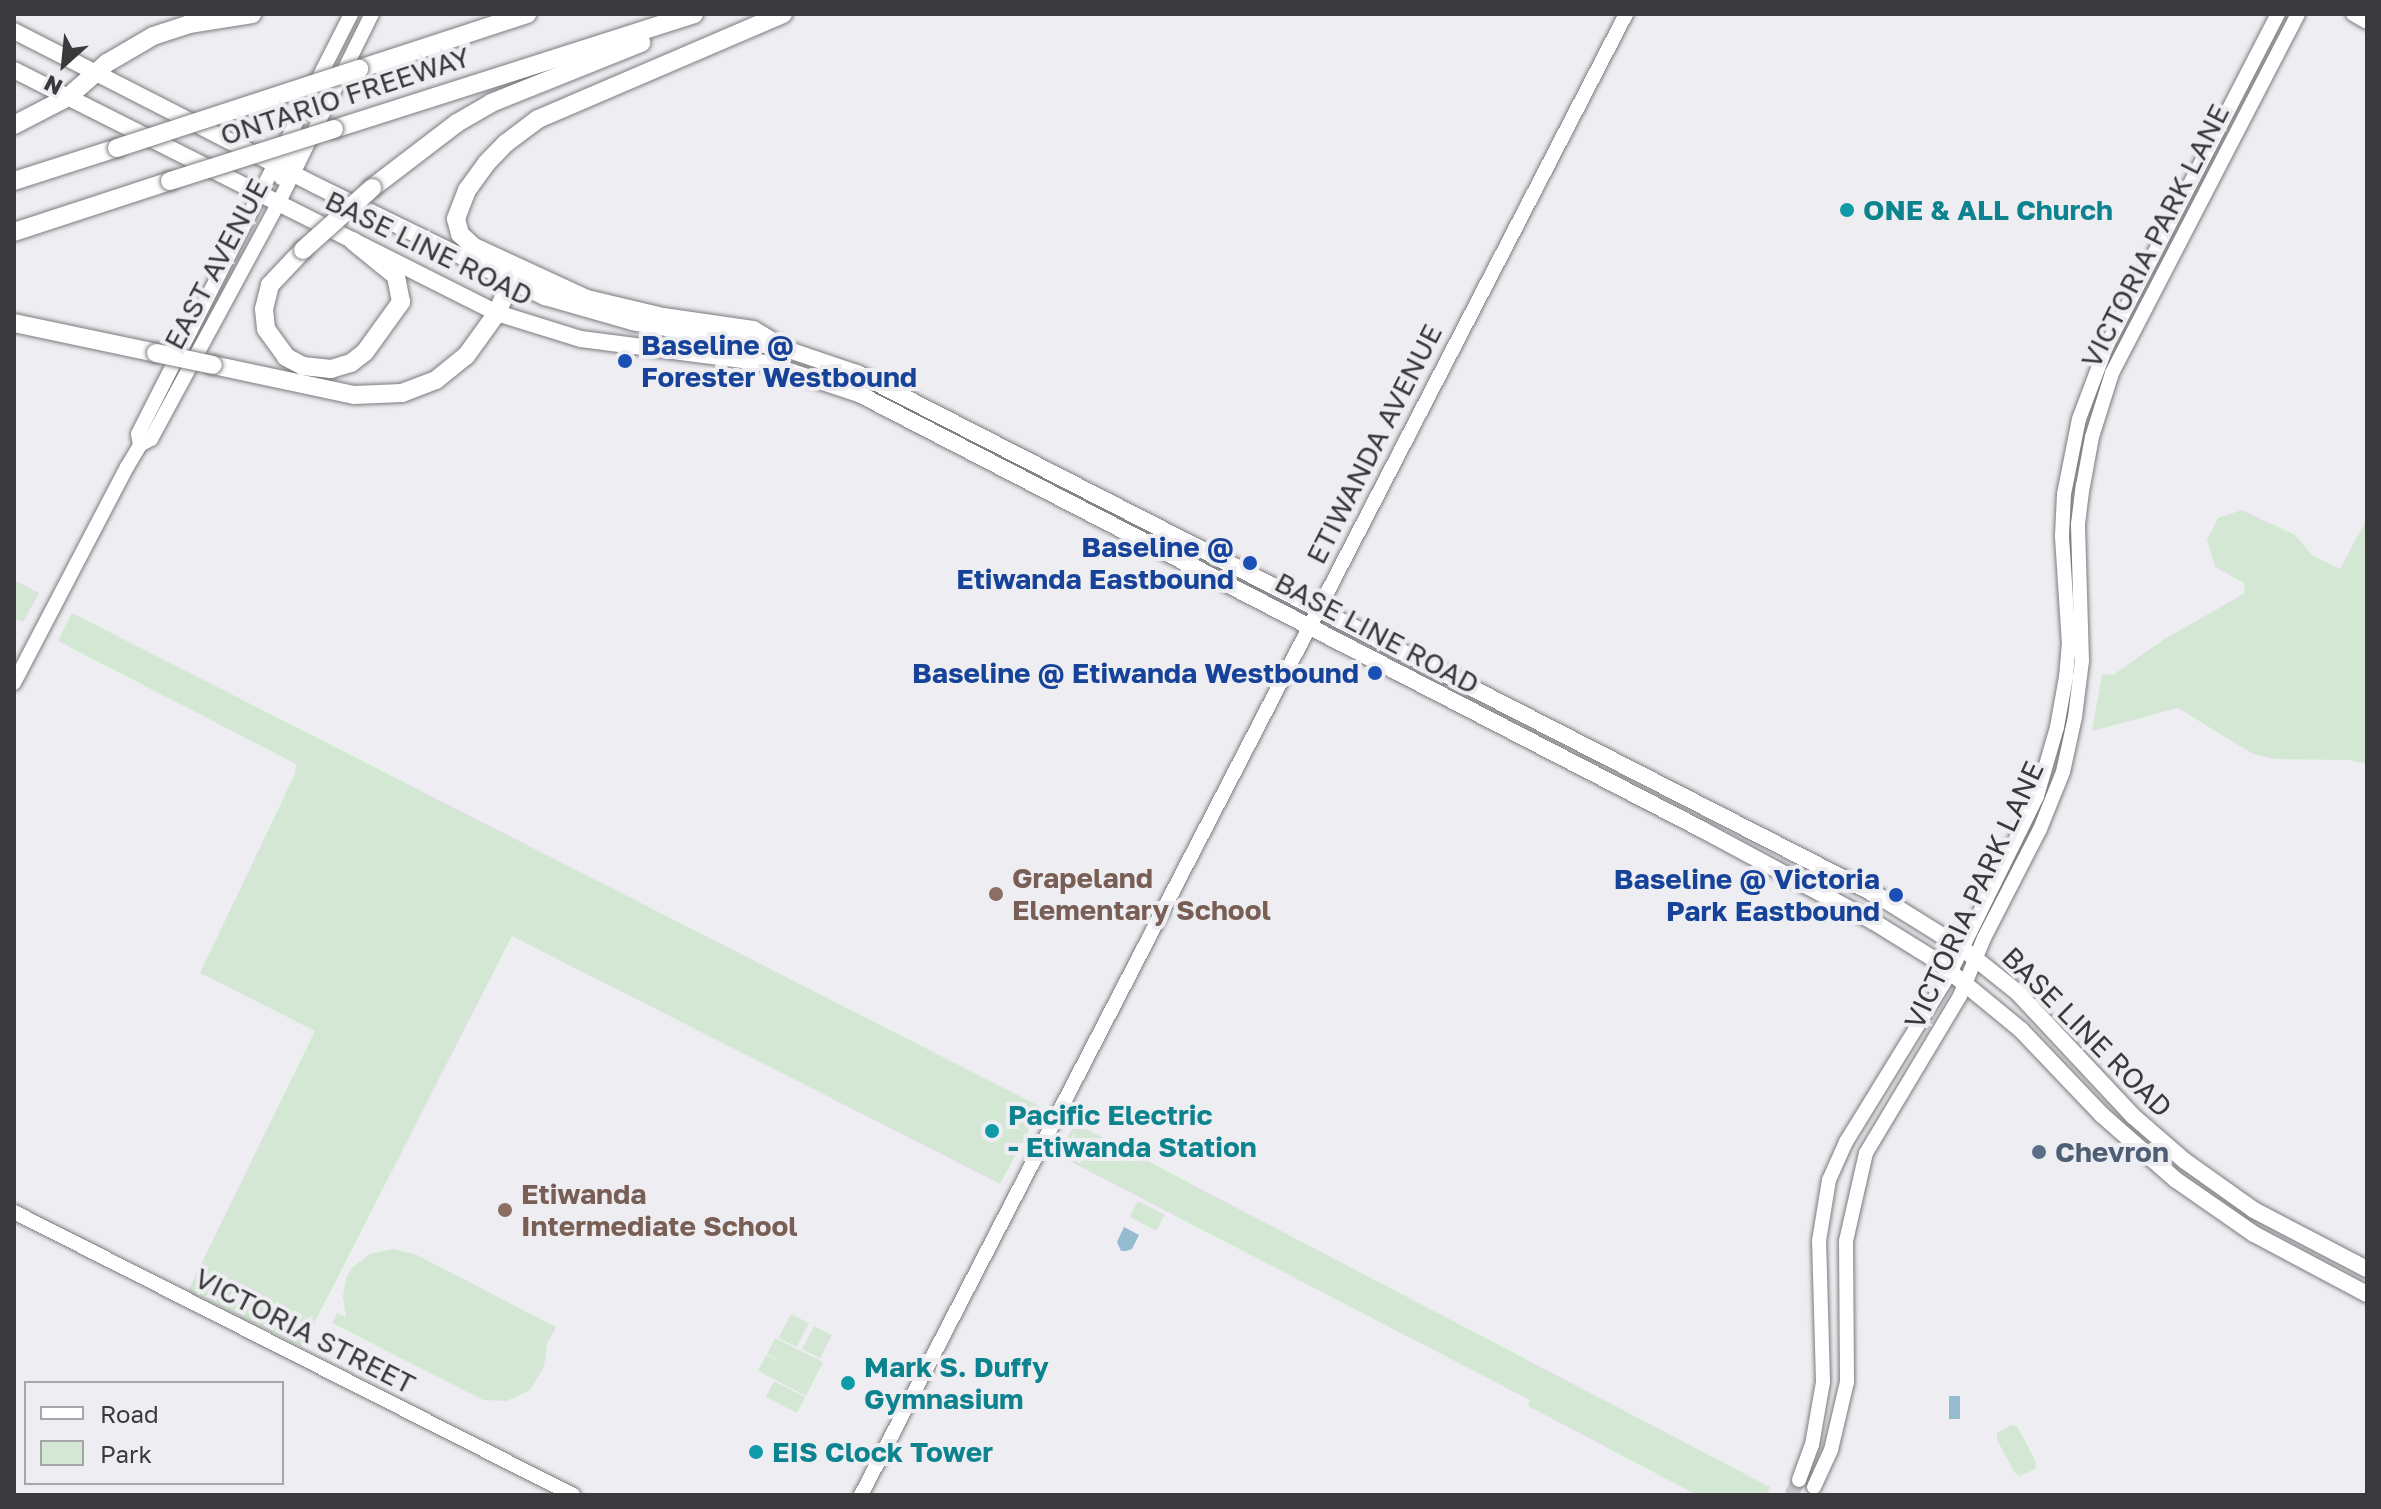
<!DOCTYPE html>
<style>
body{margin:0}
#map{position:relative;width:2381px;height:1509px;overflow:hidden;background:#eeeef2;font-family:"Golos Text",sans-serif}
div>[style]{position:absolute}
.green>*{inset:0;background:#d3e7d4;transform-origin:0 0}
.water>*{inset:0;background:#94bbd0;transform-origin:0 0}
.secondary-tunnel>*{height:14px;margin-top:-7px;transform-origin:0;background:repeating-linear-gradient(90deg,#cacace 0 14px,transparent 0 21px)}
.roads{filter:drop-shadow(0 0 2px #7b7b7f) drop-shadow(0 0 2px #7b7b7f)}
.secondary>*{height:14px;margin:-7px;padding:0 7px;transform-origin:7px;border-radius:7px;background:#fff}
.primary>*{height:16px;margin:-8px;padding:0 8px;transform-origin:8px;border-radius:8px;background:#fff}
.highway>*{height:18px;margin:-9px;padding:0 9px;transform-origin:9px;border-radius:9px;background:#fff}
.bridges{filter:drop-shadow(0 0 2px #7b7b7f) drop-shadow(0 0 2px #7b7b7f)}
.highway-bridge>*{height:18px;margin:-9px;padding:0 9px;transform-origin:9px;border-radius:9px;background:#fff}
.dots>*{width:22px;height:22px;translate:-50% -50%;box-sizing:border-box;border:4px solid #eeeef2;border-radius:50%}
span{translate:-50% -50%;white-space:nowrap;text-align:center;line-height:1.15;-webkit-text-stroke:8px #eeeef2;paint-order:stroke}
.street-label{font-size:28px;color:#3a3a3c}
.culture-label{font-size:28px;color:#0d838f;font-weight:700}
.left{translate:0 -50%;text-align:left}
.transit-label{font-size:28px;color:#164399;font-weight:700}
.right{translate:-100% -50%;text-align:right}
.education-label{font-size:28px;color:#785e54;font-weight:700}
.service-label{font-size:28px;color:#4e5e75;font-weight:700}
.frame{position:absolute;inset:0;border:16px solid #3a3a3c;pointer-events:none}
.legend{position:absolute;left:24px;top:1381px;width:260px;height:104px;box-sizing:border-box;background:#eeeef2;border:2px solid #a6a6a9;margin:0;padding:10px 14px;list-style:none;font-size:24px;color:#3a3a3c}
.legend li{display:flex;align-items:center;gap:16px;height:40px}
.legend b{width:40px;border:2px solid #a6a6a9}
.north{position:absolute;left:24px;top:24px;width:80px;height:80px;-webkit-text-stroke:6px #eeeef2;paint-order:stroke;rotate:207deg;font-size:22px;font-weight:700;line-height:32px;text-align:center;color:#3a3a3c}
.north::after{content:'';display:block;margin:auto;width:28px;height:36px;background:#3a3a3c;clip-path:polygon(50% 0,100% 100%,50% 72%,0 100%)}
</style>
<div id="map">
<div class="green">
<div style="clip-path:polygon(2242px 510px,2295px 535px,2312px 555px,2340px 569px,2367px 518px,2367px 764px,2349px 760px,2275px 759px,2253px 754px,2178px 708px,2092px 731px,2102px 674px,2113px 675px,2163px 640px,2245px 593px,2244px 583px,2215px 567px,2207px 540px,2218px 518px)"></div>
<div style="clip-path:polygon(14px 580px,39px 593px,23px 622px,14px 618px)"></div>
<div style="clip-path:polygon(72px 613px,1041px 1107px,1000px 1184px,512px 936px,302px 1347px,188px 1291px,315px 1031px,200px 973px,295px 774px,296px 764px,58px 641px)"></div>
<div style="clip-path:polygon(1075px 1123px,1770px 1487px,1766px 1495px,1697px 1495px,1528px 1406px,1530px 1400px,1058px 1155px)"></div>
<div style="left:1138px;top:1201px;width:30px;height:18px;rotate:27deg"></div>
<div style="clip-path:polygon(393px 1249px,417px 1255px,556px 1327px,547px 1344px,544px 1367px,530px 1390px,507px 1401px,483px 1400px,332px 1323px,337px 1313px,346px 1317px,343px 1297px,346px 1278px,352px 1268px,370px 1254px)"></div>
<div style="left:791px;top:1314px;width:20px;height:27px;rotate:27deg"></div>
<div style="left:814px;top:1326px;width:20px;height:26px;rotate:27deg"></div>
<div style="clip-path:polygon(775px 1338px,823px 1362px,806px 1396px,758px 1371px,766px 1355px,783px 1363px,767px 1354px)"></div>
<div style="left:774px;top:1381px;width:35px;height:18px;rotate:27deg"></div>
<div style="clip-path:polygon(2011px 1425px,2017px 1426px,2036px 1462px,2035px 1469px,2020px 1476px,2015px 1473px,1997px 1440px,1997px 1433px)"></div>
</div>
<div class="water">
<div style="clip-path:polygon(1124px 1227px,1139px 1235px,1132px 1249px,1126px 1251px,1121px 1251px,1117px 1242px)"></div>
<div style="left:1949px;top:1396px;width:11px;height:23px"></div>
</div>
<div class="secondary-tunnel">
<div style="left:1791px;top:1495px;width:17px;rotate:-62deg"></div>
</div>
<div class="roads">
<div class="secondary">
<div style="left:2353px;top:14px;width:16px;rotate:30deg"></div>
<div style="left:281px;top:178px;width:47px;rotate:-62.4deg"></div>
<div style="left:140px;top:445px;width:11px;rotate:-100deg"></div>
<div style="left:138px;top:434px;width:471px;rotate:-63.1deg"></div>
<div style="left:14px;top:683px;width:244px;rotate:-62.4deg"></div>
<div style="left:127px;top:467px;width:26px;rotate:-59deg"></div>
<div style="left:140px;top:445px;width:13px;rotate:-29deg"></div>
<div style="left:151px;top:439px;width:267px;rotate:-61.6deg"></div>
<div style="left:278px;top:204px;width:212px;rotate:-63.7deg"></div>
<div style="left:14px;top:1212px;width:627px;rotate:26.85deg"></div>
<div style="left:1799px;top:1480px;width:37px;rotate:-70deg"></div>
<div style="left:1812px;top:1445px;width:64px;rotate:-80.1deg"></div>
<div style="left:1823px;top:1382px;width:141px;rotate:-91.6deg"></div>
<div style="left:1819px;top:1241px;width:62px;rotate:-80.7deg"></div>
<div style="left:1829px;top:1180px;width:42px;rotate:-65.9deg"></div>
<div style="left:1846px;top:1142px;width:201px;rotate:-58.4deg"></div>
<div style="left:1951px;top:971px;width:195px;rotate:-63.8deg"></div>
<div style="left:2037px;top:796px;width:72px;rotate:-73.8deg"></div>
<div style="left:2057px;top:727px;width:51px;rotate:-79.8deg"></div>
<div style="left:2066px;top:677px;width:32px;rotate:-85deg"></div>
<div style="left:2069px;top:645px;width:109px;rotate:-93.7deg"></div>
<div style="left:2062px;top:536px;width:42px;rotate:-87.3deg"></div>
<div style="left:2064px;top:494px;width:76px;rotate:-78.7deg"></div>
<div style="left:2079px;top:419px;width:77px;rotate:-69.4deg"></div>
<div style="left:2106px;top:347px;width:375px;rotate:-62.7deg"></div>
<div style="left:1814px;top:1487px;width:41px;rotate:-65.3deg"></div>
<div style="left:1831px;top:1450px;width:70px;rotate:-76.8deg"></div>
<div style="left:1847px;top:1382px;width:141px;rotate:-90.4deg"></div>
<div style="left:1846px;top:1241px;width:90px;rotate:-77.2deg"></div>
<div style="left:1866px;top:1153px;width:183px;rotate:-59.1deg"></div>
<div style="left:1960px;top:996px;width:63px;rotate:-67.5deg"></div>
<div style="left:1984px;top:938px;width:123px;rotate:-62.8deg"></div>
<div style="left:2040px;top:829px;width:61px;rotate:-68deg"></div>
<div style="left:2063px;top:772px;width:56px;rotate:-77.7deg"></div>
<div style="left:2075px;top:717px;width:56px;rotate:-82.9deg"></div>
<div style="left:2082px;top:661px;width:137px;rotate:-91.7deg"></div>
<div style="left:2078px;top:524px;width:38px;rotate:-83deg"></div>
<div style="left:2083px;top:486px;width:50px;rotate:-79.6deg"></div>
<div style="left:2092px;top:437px;width:67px;rotate:-72.6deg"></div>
<div style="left:2112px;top:373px;width:404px;rotate:-62.6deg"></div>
<div style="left:861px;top:1495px;width:1667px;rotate:-62.68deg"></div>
</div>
<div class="primary">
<div style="left:14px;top:31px;width:338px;rotate:27.1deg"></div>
<div style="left:315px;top:185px;width:256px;rotate:26deg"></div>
<div style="left:545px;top:297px;width:91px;rotate:16deg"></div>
<div style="left:632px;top:322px;width:153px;rotate:9.8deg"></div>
<div style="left:783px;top:348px;width:78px;rotate:18.7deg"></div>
<div style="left:857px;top:373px;width:1149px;rotate:27.12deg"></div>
<div style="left:1880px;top:897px;width:97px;rotate:31.9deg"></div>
<div style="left:1962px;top:948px;width:70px;rotate:38.7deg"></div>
<div style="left:2017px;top:992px;width:170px;rotate:46.9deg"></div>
<div style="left:2133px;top:1116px;width:69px;rotate:40.9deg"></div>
<div style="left:2185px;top:1161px;width:85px;rotate:35.4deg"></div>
<div style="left:2254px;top:1210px;width:127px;rotate:27.6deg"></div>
<div style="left:14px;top:70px;width:541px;rotate:26.71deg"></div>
<div style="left:497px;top:313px;width:88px;rotate:17.2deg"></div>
<div style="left:581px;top:339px;width:186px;rotate:7.4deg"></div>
<div style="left:765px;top:363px;width:99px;rotate:18.3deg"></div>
<div style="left:859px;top:394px;width:950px;rotate:27.32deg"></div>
<div style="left:1703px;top:830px;width:194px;rotate:28.3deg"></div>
<div style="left:1874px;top:922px;width:74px;rotate:31.8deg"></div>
<div style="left:1937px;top:961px;width:109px;rotate:39.4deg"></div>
<div style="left:2021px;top:1030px;width:117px;rotate:46.4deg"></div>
<div style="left:2102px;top:1115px;width:98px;rotate:41.3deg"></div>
<div style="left:2176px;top:1180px;width:95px;rotate:34.7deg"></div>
<div style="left:2254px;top:1234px;width:128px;rotate:28deg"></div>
</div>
<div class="highway">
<div style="left:783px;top:14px;width:267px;rotate:156.8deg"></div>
<div style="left:538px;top:119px;width:40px;rotate:143deg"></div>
<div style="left:506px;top:143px;width:29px;rotate:134deg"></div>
<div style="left:486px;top:164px;width:32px;rotate:126deg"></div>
<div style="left:467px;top:190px;width:31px;rotate:111deg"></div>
<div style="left:456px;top:219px;width:16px;rotate:75deg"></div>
<div style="left:460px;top:234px;width:19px;rotate:43deg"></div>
<div style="left:474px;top:247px;width:124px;rotate:24.7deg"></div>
<div style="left:587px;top:299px;width:78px;rotate:13.3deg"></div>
<div style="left:663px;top:317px;width:91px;rotate:8.2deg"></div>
<div style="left:753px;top:330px;width:35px;rotate:31deg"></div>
<div style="left:359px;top:69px;width:177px;rotate:-18.1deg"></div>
<div style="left:14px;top:125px;width:61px;rotate:-27.4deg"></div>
<div style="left:68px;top:97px;width:52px;rotate:-41.1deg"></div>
<div style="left:107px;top:63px;width:53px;rotate:-30.4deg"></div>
<div style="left:153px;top:36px;width:38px;rotate:-18deg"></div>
<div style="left:189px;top:24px;width:64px;rotate:-9deg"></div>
<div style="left:334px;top:129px;width:378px;rotate:-17.7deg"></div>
<div style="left:14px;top:181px;width:108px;rotate:-17.8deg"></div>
<div style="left:372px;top:188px;width:107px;rotate:-37.4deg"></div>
<div style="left:457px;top:123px;width:39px;rotate:-30deg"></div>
<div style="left:491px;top:103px;width:162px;rotate:-21.8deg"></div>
<div style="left:14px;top:232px;width:164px;rotate:-18.1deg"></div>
<div style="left:303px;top:250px;width:48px;rotate:133.3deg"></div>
<div style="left:270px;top:285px;width:25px;rotate:104deg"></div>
<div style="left:264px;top:309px;width:20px;rotate:84deg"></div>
<div style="left:266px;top:329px;width:34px;rotate:54deg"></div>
<div style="left:286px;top:357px;width:19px;rotate:28deg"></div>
<div style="left:303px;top:366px;width:28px;rotate:6deg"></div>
<div style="left:331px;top:369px;width:21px;rotate:-17deg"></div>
<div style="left:351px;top:363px;width:18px;rotate:-38deg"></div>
<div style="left:365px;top:352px;width:62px;rotate:-54.2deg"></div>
<div style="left:401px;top:302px;width:26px;rotate:-101deg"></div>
<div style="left:396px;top:276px;width:55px;rotate:-140.9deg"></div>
<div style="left:14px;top:323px;width:145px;rotate:11.9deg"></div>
<div style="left:213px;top:365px;width:144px;rotate:12deg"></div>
<div style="left:354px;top:395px;width:48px;rotate:-2.4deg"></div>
<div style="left:402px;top:393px;width:36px;rotate:-21deg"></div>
<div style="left:436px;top:380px;width:38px;rotate:-39deg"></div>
<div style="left:466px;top:356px;width:53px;rotate:-54.2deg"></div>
<div style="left:497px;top:313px;width:34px;rotate:-67deg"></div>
</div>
</div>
<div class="bridges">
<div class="highway-bridge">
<div style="left:117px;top:148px;width:255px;rotate:-18.1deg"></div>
<div style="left:170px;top:181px;width:172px;rotate:-17.6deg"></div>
<div style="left:303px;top:250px;width:93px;rotate:-41.9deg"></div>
<div style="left:156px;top:353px;width:58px;rotate:11.9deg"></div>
</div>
</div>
<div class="dots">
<div style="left:1847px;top:210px;background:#0f9aa8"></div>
<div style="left:625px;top:361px;background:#1a4fb4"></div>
<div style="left:1250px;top:563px;background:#1a4fb4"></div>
<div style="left:1375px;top:673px;background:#1a4fb4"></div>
<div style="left:996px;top:894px;background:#8d6e63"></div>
<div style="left:1896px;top:895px;background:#1a4fb4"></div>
<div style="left:992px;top:1131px;background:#0f9aa8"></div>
<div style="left:2039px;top:1152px;background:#5c6f8a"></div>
<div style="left:505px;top:1210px;background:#8d6e63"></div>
<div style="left:848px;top:1383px;background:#0f9aa8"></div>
<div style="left:756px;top:1452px;background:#0f9aa8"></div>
</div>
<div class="street-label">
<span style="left:345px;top:96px;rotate:-18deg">ONTARIO FREEWAY</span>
<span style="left:2155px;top:236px;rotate:-63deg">VICTORIA PARK LANE</span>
<span style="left:429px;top:248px;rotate:26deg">BASE LINE ROAD</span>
<span style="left:216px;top:264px;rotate:-62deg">EAST AVENUE</span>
<span style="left:1374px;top:444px;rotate:-63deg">ETIWANDA AVENUE</span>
<span style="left:1377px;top:633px;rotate:28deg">BASE LINE ROAD</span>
<span style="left:1974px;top:895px;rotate:-65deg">VICTORIA PARK LANE</span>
<span style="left:2087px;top:1032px;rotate:45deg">BASE LINE ROAD</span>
<span style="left:305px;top:1331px;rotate:27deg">VICTORIA STREET</span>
</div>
<div class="culture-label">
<span class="left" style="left:1863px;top:210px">ONE &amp; ALL Church</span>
<span class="left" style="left:1008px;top:1131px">Pacific Electric<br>- Etiwanda Station</span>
<span class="left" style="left:864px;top:1383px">Mark S. Duffy<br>Gymnasium</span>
<span class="left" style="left:772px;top:1452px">EIS Clock Tower</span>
</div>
<div class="transit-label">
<span class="left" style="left:641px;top:361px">Baseline @<br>Forester Westbound</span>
<span class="right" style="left:1234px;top:563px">Baseline @<br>Etiwanda Eastbound</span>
<span class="right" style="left:1359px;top:673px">Baseline @ Etiwanda Westbound</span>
<span class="right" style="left:1880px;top:895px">Baseline @ Victoria<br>Park Eastbound</span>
</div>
<div class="education-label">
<span class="left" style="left:1012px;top:894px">Grapeland<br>Elementary School</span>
<span class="left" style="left:521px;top:1210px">Etiwanda<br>Intermediate School</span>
</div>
<div class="service-label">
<span class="left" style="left:2055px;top:1152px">Chevron</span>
</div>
<div class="frame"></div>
<ul class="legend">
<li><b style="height:10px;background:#fff"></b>Road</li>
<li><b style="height:22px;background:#d3e7d4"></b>Park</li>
</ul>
<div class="north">N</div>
</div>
